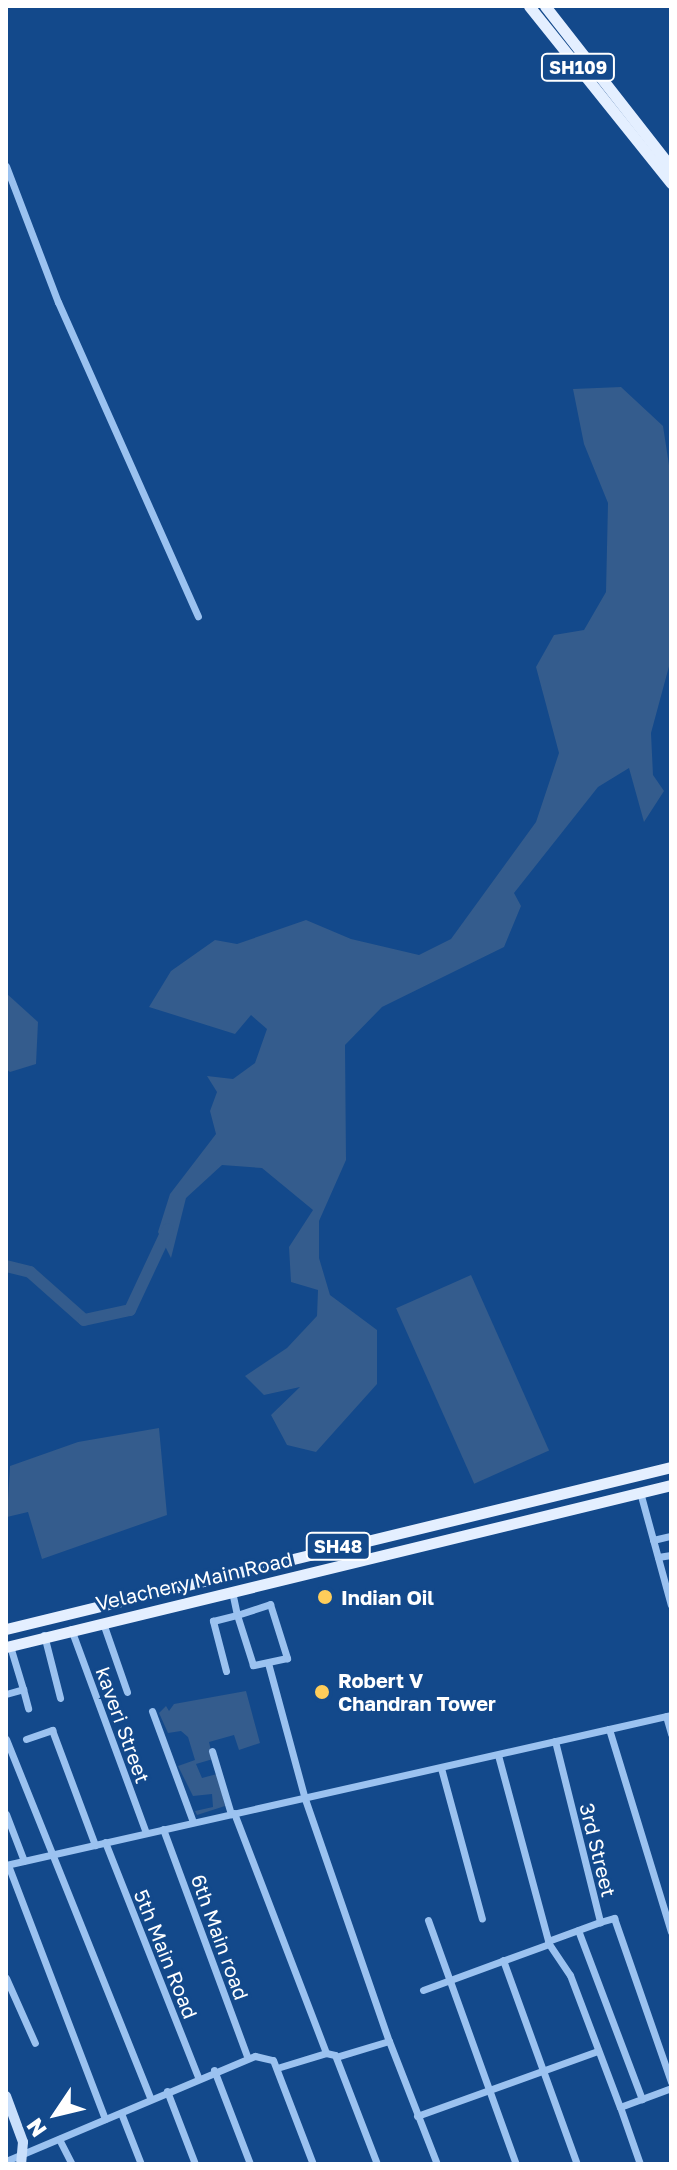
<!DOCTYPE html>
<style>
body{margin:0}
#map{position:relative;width:677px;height:2170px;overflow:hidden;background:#13498b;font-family:"Golos Text",sans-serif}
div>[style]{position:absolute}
.water>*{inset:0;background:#345c8d;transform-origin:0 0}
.river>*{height:12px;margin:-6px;padding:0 6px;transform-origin:6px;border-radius:6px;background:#345c8d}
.street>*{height:7px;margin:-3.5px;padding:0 3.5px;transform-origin:3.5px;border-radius:3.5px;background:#9bc2f0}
.secondary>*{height:10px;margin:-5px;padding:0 5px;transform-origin:5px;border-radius:5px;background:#c9dffb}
.primary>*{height:11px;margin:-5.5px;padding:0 5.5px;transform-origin:5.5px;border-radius:5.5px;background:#e4efff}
.dots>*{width:22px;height:22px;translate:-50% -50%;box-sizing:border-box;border:4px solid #13498b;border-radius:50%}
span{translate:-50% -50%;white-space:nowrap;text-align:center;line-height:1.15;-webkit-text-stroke:6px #13498b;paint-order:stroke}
.shield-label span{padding:2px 6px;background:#13498b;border:2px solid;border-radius:6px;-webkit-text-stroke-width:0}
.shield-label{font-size:18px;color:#fff;font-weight:700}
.street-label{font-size:20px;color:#fff}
.poi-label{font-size:20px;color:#fff;font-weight:700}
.left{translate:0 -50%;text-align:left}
.frame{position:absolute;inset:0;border:8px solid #fff;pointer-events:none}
.north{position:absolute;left:16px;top:2074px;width:80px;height:80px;-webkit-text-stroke:6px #13498b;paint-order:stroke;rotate:235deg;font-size:22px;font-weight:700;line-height:32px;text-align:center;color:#fff}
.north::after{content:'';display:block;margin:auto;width:28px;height:36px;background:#fff;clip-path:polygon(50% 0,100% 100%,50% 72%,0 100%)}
</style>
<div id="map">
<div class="water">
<div style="clip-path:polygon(621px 387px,663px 426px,671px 478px,671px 659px,651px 733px,653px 775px,664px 791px,644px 822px,629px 768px,598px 787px,514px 893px,521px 906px,504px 947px,382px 1007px,345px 1045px,346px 1160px,319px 1221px,319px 1258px,330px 1295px,377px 1330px,377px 1384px,316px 1452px,287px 1445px,271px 1415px,300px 1387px,264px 1395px,245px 1376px,287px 1348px,317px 1316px,318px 1290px,291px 1282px,289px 1247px,313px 1210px,262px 1168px,222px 1165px,186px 1198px,171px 1258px,158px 1232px,170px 1194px,216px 1134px,210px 1111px,217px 1092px,207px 1076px,233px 1079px,255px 1063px,267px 1029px,251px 1015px,235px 1034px,149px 1007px,171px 971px,215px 940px,237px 944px,306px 920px,351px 939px,419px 955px,451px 939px,536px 822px,559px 753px,536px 667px,554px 635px,584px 630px,606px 592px,608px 503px,584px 444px,573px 389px)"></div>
<div style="clip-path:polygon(6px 993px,38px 1022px,36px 1064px,10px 1072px,6px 1069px)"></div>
<div style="left:471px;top:1275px;width:192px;height:82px;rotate:66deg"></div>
<div style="clip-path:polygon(159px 1428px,167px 1515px,42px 1559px,28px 1512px,7px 1517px,10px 1466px,78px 1442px)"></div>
<div style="clip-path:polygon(246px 1691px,260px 1743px,239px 1750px,234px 1735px,209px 1742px,213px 1759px,196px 1764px,202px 1778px,217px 1774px,225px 1806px,197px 1815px,195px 1811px,213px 1807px,212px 1794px,193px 1796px,178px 1766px,195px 1760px,188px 1737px,181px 1731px,168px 1733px,159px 1713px,166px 1706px,169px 1711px,174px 1704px)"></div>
</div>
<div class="river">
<div style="left:6px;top:1266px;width:25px;rotate:14deg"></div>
<div style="left:30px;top:1272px;width:72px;rotate:41.6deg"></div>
<div style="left:84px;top:1320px;width:47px;rotate:-12.3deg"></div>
<div style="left:130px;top:1310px;width:89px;rotate:-64.9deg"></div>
</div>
<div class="street">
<div style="left:6px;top:166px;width:146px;rotate:69.1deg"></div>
<div style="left:58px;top:302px;width:344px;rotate:66deg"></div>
<div style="left:640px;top:1492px;width:117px;rotate:74.7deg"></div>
<div style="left:653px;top:1540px;width:18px;rotate:-13deg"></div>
<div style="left:658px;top:1557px;width:13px;rotate:-9deg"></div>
<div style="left:103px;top:1623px;width:73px;rotate:70.8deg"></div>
<div style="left:71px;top:1629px;width:217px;rotate:69.8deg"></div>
<div style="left:44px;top:1635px;width:65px;rotate:75.7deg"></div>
<div style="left:268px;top:1663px;width:141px;rotate:74.8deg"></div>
<div style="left:305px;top:1799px;width:256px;rotate:70.9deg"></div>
<div style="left:389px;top:2041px;width:55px;rotate:163.2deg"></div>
<div style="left:226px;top:1671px;width:52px;rotate:-104.6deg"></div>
<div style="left:213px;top:1621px;width:25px;rotate:-14deg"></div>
<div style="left:237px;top:1615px;width:35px;rotate:-18deg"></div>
<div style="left:270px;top:1604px;width:57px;rotate:72.5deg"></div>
<div style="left:287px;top:1658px;width:35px;rotate:168deg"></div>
<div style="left:253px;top:1665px;width:52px;rotate:-107.7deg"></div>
<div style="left:237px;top:1615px;width:24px;rotate:-102deg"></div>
<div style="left:23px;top:1689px;width:20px;rotate:75deg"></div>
<div style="left:6px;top:1694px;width:18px;rotate:-16deg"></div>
<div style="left:23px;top:1689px;width:45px;rotate:-106.8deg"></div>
<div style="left:152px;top:1711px;width:118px;rotate:69.7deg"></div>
<div style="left:666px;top:1716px;width:19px;rotate:74deg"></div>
<div style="left:609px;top:1729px;width:64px;rotate:-12.7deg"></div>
<div style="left:6px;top:1739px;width:387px;rotate:68.1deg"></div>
<div style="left:26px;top:1739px;width:28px;rotate:-19deg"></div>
<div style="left:52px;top:1730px;width:123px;rotate:69.5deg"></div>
<div style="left:555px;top:1741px;width:187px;rotate:76deg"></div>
<div style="left:600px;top:1922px;width:15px;rotate:-16deg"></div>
<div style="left:614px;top:1918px;width:174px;rotate:70.8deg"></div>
<div style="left:212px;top:1751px;width:66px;rotate:73.2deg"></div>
<div style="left:498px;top:1755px;width:196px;rotate:74.9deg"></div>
<div style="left:549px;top:1944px;width:37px;rotate:56deg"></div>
<div style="left:570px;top:1975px;width:141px;rotate:69.3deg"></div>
<div style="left:441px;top:1768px;width:156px;rotate:74.8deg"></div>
<div style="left:234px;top:1813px;width:257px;rotate:69deg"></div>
<div style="left:6px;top:1814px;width:50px;rotate:69deg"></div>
<div style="left:163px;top:1829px;width:242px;rotate:69.7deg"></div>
<div style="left:105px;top:1842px;width:253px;rotate:68.4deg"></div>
<div style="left:6px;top:1865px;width:618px;rotate:-12.71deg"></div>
<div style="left:609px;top:1729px;width:212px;rotate:73deg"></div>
<div style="left:8px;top:1865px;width:272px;rotate:69.1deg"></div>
<div style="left:428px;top:1920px;width:259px;rotate:70.2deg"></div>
<div style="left:578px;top:1930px;width:181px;rotate:69.3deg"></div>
<div style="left:548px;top:1941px;width:55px;rotate:-20.1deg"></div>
<div style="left:503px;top:1960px;width:217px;rotate:70.1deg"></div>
<div style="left:6px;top:1978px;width:71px;rotate:66deg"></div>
<div style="left:423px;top:1990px;width:134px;rotate:-20.1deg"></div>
<div style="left:389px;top:2041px;width:132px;rotate:68.7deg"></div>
<div style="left:277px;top:2068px;width:51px;rotate:-17deg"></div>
<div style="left:326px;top:2053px;width:9px;rotate:13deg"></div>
<div style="left:335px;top:2055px;width:117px;rotate:68.9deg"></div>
<div style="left:214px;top:2070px;width:101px;rotate:69deg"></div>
<div style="left:167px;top:2091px;width:78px;rotate:69deg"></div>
<div style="left:121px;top:2113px;width:55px;rotate:68.6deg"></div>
<div style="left:417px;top:2116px;width:192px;rotate:-19.8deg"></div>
<div style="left:59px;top:2139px;width:28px;rotate:63deg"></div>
<div style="left:6px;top:2161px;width:270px;rotate:-22.9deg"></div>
<div style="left:255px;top:2056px;width:18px;rotate:13deg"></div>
<div style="left:273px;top:2060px;width:111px;rotate:69deg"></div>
<div style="left:640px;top:2164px;width:60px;rotate:-109.3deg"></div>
<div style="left:620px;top:2107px;width:54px;rotate:-20.4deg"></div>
</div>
<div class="secondary">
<div style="left:6px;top:2096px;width:49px;rotate:69.7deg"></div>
<div style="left:23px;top:2142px;width:22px;rotate:95deg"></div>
</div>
<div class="primary">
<div style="left:529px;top:6px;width:227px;rotate:51.3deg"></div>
<div style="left:545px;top:6px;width:204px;rotate:52deg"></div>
<div style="left:6px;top:1629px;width:684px;rotate:-13.69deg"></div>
<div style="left:6px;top:1647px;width:684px;rotate:-13.69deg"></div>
</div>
<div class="dots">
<div style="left:325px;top:1597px;background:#ffcd5a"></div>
<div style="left:322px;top:1692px;background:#ffcd5a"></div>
</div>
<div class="shield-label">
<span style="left:578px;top:67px">SH109</span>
<span style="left:338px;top:1546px">SH48</span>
</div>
<div class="street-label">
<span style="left:194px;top:1581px;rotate:-13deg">Velachery Main Road</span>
<span style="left:123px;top:1725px;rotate:70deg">kaveri Street</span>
<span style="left:598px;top:1850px;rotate:76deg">3rd Street</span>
<span style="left:220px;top:1937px;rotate:70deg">6th Main road</span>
<span style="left:166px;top:1954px;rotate:68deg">5th Main Road</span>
</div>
<div class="poi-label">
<span class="left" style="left:341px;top:1597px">Indian Oil</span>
<span class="left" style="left:338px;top:1692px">Robert V<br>Chandran Tower</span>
</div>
<div class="frame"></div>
<div class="north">N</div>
</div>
